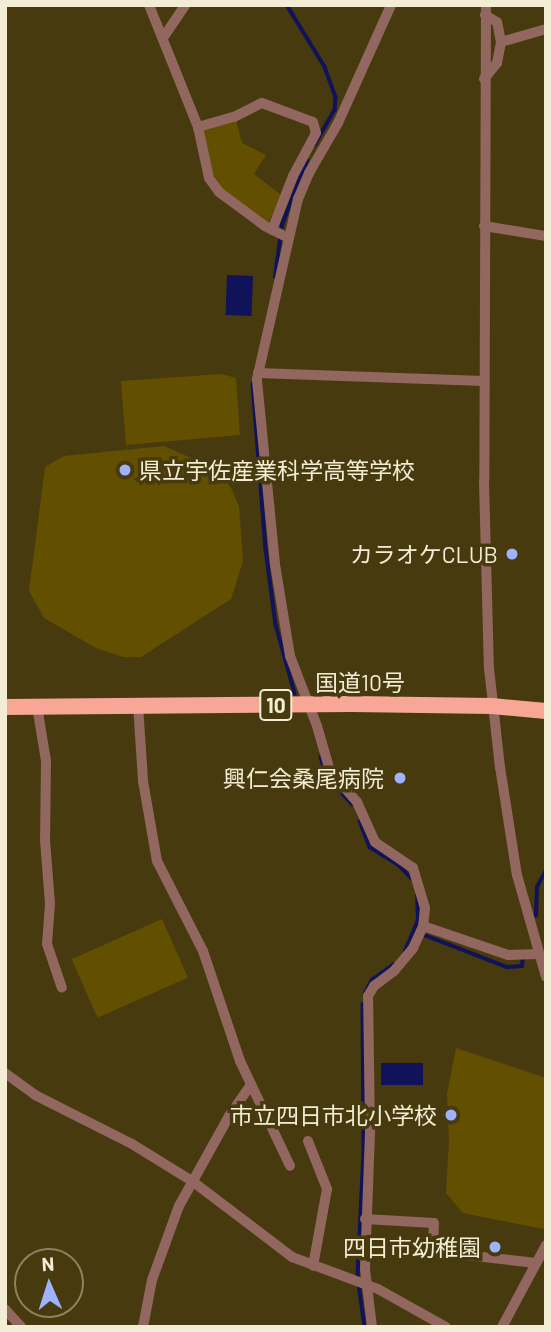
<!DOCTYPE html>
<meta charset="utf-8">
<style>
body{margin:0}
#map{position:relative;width:551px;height:1332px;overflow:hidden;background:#473a0f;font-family:Barlow,"Noto Sans JP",sans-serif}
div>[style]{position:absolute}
.green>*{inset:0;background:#634f00;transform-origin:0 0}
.water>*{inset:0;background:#10125a;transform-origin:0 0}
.stream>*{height:3.5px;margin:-1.75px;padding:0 1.75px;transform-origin:1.75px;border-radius:1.75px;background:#10125a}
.minor>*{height:10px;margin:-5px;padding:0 5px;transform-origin:5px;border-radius:5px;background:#91675f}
.highway>*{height:16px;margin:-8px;padding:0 8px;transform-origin:8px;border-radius:8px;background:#f8a797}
.dots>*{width:19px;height:19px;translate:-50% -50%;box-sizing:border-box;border:4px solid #473a0f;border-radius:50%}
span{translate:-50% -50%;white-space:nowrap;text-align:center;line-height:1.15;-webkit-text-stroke:7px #473a0f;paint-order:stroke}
.shield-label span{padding:2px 5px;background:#473a0f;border:2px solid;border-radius:5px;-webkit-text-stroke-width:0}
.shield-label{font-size:21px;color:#f4edd6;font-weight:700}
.poi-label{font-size:23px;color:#f4edd6}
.left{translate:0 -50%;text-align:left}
.right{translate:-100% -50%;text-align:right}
.street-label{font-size:23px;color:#f4edd6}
.frame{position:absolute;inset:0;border:7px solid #f4edd6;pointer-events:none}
.north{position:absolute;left:14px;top:1248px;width:70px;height:70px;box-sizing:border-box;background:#473a0f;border:2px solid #8c825f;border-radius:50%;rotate:357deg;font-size:19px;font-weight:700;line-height:28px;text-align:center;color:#f4edd6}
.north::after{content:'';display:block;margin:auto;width:24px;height:32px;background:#9fb3fd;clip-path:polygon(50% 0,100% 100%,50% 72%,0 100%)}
</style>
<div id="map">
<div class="green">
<div style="clip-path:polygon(236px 120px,242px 143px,266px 155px,254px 174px,281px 195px,269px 221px,264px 223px,222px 188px,210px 168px,203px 130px)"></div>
<div style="clip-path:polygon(222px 374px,236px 378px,240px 435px,126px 445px,121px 381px)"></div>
<div style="clip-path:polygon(164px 446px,218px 470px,231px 488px,239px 506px,243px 561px,231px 599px,141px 657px,123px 657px,96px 648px,44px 618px,29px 591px,45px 467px,64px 456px)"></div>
<div style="left:162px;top:919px;width:64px;height:99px;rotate:66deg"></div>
<div style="clip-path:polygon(456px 1048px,546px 1078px,546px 1223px,543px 1229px,463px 1213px,446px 1193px,449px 1140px,447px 1094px)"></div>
</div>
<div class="water">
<div style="left:227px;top:275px;width:26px;height:40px;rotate:2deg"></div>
<div style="left:381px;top:1063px;width:42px;height:22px"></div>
</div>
<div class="stream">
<div style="left:287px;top:5px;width:73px;rotate:58.5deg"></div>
<div style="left:325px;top:67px;width:32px;rotate:70deg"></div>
<div style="left:336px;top:97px;width:13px;rotate:94deg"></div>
<div style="left:335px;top:110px;width:40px;rotate:119.7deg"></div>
<div style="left:275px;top:277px;width:52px;rotate:-82.3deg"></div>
<div style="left:282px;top:225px;width:69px;rotate:-68.7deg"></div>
<div style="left:253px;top:384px;width:166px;rotate:85.5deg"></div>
<div style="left:266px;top:549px;width:77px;rotate:82.5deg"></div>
<div style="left:276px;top:625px;width:71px;rotate:74.4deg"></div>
<div style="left:321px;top:757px;width:21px;rotate:73deg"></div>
<div style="left:327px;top:777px;width:37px;rotate:47deg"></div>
<div style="left:360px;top:821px;width:28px;rotate:69deg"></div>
<div style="left:370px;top:847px;width:34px;rotate:32deg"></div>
<div style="left:399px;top:865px;width:18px;rotate:47deg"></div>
<div style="left:536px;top:916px;width:29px;rotate:-88deg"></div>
<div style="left:537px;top:887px;width:19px;rotate:-62deg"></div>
<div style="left:424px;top:935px;width:89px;rotate:21.1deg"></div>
<div style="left:507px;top:967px;width:15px;rotate:-4deg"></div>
<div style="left:522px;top:966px;width:10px;rotate:-84deg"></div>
<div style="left:405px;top:951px;width:33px;rotate:-67deg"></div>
<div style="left:418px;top:921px;width:26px;rotate:-92deg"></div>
<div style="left:365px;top:993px;width:15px;rotate:-62deg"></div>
<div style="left:372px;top:980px;width:26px;rotate:-36deg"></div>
<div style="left:363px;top:1004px;width:149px;rotate:89.6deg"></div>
<div style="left:364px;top:1153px;width:124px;rotate:92.8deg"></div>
<div style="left:358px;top:1277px;width:50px;rotate:82deg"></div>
</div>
<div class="minor">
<div style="left:149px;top:5px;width:131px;rotate:68.1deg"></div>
<div style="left:198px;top:127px;width:52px;rotate:77.8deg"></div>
<div style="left:209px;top:178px;width:17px;rotate:54deg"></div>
<div style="left:219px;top:192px;width:57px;rotate:36.5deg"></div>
<div style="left:265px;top:226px;width:25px;rotate:27deg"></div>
<div style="left:486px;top:5px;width:476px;rotate:90.2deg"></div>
<div style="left:484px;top:481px;width:187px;rotate:88.5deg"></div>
<div style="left:489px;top:668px;width:100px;rotate:83.7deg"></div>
<div style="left:500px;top:767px;width:109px;rotate:81.1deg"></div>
<div style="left:517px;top:875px;width:106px;rotate:74.1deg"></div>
<div style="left:163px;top:38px;width:40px;rotate:-56deg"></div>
<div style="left:501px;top:42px;width:47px;rotate:-16.1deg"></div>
<div style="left:484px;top:79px;width:21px;rotate:-51deg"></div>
<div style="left:497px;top:63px;width:21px;rotate:-79deg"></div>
<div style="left:501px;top:42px;width:20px;rotate:-101deg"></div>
<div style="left:497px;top:22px;width:14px;rotate:-150deg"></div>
<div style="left:198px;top:127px;width:37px;rotate:-16deg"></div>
<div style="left:234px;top:117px;width:31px;rotate:-27deg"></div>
<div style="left:262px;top:103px;width:54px;rotate:20.4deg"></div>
<div style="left:313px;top:122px;width:11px;rotate:75deg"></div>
<div style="left:316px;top:133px;width:49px;rotate:118.1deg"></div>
<div style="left:293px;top:176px;width:58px;rotate:111.3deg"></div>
<div style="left:484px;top:226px;width:63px;rotate:9.2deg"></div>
<div style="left:258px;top:373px;width:226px;rotate:2deg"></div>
<div style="left:138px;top:705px;width:76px;rotate:86.2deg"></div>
<div style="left:143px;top:781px;width:81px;rotate:80.1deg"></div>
<div style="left:157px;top:861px;width:101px;rotate:62.9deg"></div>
<div style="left:203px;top:951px;width:116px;rotate:71.4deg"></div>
<div style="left:240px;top:1061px;width:116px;rotate:64.5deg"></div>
<div style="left:37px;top:706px;width:56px;rotate:80.7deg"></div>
<div style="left:46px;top:761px;width:79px;rotate:90.7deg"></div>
<div style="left:45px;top:840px;width:64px;rotate:85.5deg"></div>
<div style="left:50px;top:904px;width:40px;rotate:94.3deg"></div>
<div style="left:47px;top:944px;width:46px;rotate:71.2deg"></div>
<div style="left:423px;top:926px;width:90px;rotate:18.8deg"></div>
<div style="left:508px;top:955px;width:30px;rotate:-2deg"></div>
<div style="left:5px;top:1073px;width:37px;rotate:36deg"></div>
<div style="left:35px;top:1095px;width:109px;rotate:26.8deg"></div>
<div style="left:132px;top:1144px;width:70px;rotate:31.7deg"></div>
<div style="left:192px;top:1181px;width:126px;rotate:37.2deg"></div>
<div style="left:292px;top:1257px;width:92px;rotate:20.4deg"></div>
<div style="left:378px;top:1289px;width:78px;rotate:29.2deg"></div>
<div style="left:308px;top:1141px;width:52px;rotate:68.4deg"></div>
<div style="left:327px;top:1189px;width:78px;rotate:100.3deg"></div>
<div style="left:365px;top:1219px;width:69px;rotate:3.3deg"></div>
<div style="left:434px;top:1223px;width:21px;rotate:93deg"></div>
<div style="left:433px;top:1244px;width:6px;rotate:90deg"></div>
<div style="left:433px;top:1250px;width:5px;rotate:22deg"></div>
<div style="left:438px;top:1252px;width:99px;rotate:6.4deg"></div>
<div style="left:5px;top:1309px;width:24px;rotate:48deg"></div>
<div style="left:143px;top:1327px;width:48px;rotate:-79.2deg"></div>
<div style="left:152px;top:1280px;width:79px;rotate:-70deg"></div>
<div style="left:179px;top:1206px;width:103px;rotate:-60.9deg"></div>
<div style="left:229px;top:1116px;width:38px;rotate:-55deg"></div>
<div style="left:372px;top:1327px;width:58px;rotate:-96.9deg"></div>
<div style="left:365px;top:1269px;width:136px;rotate:-87.9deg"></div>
<div style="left:370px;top:1133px;width:137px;rotate:-90.8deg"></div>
<div style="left:368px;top:996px;width:12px;rotate:-59deg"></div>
<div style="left:374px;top:986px;width:25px;rotate:-37deg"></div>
<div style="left:394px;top:971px;width:30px;rotate:-50deg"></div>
<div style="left:413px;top:948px;width:23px;rotate:-65deg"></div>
<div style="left:423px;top:927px;width:19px;rotate:-84deg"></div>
<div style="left:425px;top:908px;width:42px;rotate:-106.7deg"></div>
<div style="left:413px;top:868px;width:46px;rotate:-145.6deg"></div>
<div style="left:375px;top:842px;width:44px;rotate:-114.2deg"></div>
<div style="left:357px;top:802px;width:41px;rotate:-131.1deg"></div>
<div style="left:330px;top:771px;width:47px;rotate:-106.1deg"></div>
<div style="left:317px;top:726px;width:75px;rotate:-111.1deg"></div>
<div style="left:290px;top:656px;width:93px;rotate:-99.3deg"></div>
<div style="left:275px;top:564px;width:186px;rotate:-95.6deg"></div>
<div style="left:257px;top:379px;width:185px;rotate:-77.2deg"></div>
<div style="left:298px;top:199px;width:28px;rotate:-67deg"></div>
<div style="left:309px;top:173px;width:58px;rotate:-59.9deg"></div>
<div style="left:338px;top:123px;width:129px;rotate:-65.8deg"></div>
<div style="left:502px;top:1327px;width:93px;rotate:-61.8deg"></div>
</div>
<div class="highway">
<div style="left:5px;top:707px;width:347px;rotate:-0.5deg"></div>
<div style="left:352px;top:704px;width:140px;rotate:0.8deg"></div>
<div style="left:492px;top:706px;width:54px;rotate:5.3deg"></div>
</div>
<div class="dots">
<div style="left:125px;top:470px;background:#9fb3fd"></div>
<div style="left:512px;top:554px;background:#9fb3fd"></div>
<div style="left:400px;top:778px;background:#9fb3fd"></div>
<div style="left:451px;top:1115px;background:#9fb3fd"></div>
<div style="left:495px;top:1247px;background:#9fb3fd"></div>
</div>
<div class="shield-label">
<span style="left:276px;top:705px">10</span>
</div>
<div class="poi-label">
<span class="left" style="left:139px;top:470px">県立宇佐産業科学高等学校</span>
<span class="right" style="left:498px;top:554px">カラオケCLUB</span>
<span class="right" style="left:384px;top:778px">興仁会桑尾病院</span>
<span class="right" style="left:437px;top:1115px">市立四日市北小学校</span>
<span class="right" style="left:481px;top:1247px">四日市幼稚園</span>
</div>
<div class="street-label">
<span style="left:360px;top:682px">国道10号</span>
</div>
<div class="frame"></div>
<div class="north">N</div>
</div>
